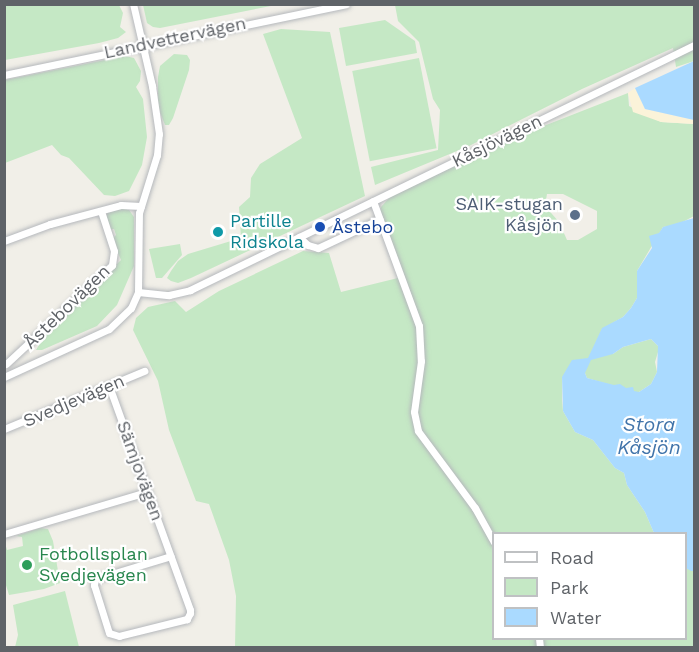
<!DOCTYPE html>
<meta charset="utf-8">
<style>
body{margin:0}
#map{position:relative;width:699px;height:652px;overflow:hidden;background:#f1efe8;font-family:"Work Sans",sans-serif}
div>[style]{position:absolute}
.green>*{inset:0;background:#c5e8c5;transform-origin:0 0}
.sand>*{inset:0;background:#fbf3d9}
.water>*{inset:0;background:#aadaff}
.roads{filter:drop-shadow(0 0 2px #b5b8bc) drop-shadow(0 0 2px #b5b8bc)}
.minor>*{height:7px;margin:-3.5px;padding:0 3.5px;transform-origin:3.5px;border-radius:3.5px;background:#fff}
.dots>*{width:16px;height:16px;translate:-50% -50%;box-sizing:border-box;border:3px solid #fff;border-radius:50%}
span{translate:-50% -50%;white-space:nowrap;text-align:center;line-height:1.15;-webkit-text-stroke:4.5px #fff;paint-order:stroke}
.street-label{font-size:18px;color:#5f6368}
.service-label{font-size:18px;color:#4e5e75}
.right{translate:-100% -50%;text-align:right}
.culture-label{font-size:18px;color:#0d838f}
.left{translate:0 -50%;text-align:left}
.transit-label{font-size:18px;color:#164399}
.leisure-label{font-size:18px;color:#27864d}
.water-label{font-size:20px;color:#4174aa;font-style:italic}
.frame{position:absolute;inset:0;border:6px solid #5f6368;pointer-events:none}
.legend{position:absolute;left:492px;top:532px;width:195px;height:108px;box-sizing:border-box;background:#fff;border:2px solid #bfc1c3;margin:0;padding:8px 10px;list-style:none;font-size:18px;color:#5f6368}
.legend li{display:flex;align-items:center;gap:12px;height:30px}
.legend b{width:30px;border:2px solid #bfc1c3}
</style>
<div id="map">
<div class="green">
<div style="clip-path:polygon(5px 4px,119px 5px,123px 13px,120px 27px,126px 32px,118px 38px,99px 43px,5px 60px)"></div>
<div style="clip-path:polygon(143px 5px,143px 4px,276px 5px,160px 28px,153px 27px,147px 23px)"></div>
<div style="clip-path:polygon(395px 5px,694px 5px,694px 61px,676px 67px,673px 48px,582px 89px,469px 146px,375px 185px,371px 167px,438px 150px,440px 110px,433px 99px,419px 42px,398px 21px)"></div>
<div style="clip-path:polygon(385px 20px,415px 41px,417px 53px,346px 66px,339px 28px)"></div>
<div style="clip-path:polygon(281px 29px,330px 32px,365px 196px,191px 278px,178px 283px,171px 281px,167px 278px,171px 271px,178px 261px,188px 254px,241px 238px,239px 207px,250px 197px,251px 178px,260px 164px,302px 138px,263px 34px)"></div>
<div style="clip-path:polygon(174px 54px,187px 55px,190px 60px,189px 70px,173px 118px,169px 125px,165px 125px,158px 107px,158px 77px,160px 66px)"></div>
<div style="clip-path:polygon(125px 56px,134px 58px,141px 71px,140px 81px,136px 87px,143px 99px,147px 137px,142px 165px,129px 191px,115px 196px,104px 195px,69px 158px,61px 155px,52px 145px,5px 163px,5px 80px)"></div>
<div style="left:419px;top:58px;width:92px;height:68px;rotate:79deg"></div>
<div style="clip-path:polygon(evenodd,628px 93px,629px 106px,661px 122px,694px 124px,694px 216px,677px 225px,663px 227px,637px 271px,637px 298px,631px 308px,623px 317px,602px 329px,593px 351px,613px 354px,623px 347px,651px 339px,658px 346px,658px 352px,655px 362px,657px 372px,651px 384px,639px 392px,634px 392px,587px 378px,585px 373px,562px 377px,562px 400px,563px 411px,575px 432px,593px 440px,615px 468px,624px 473px,627px 485px,645px 512px,654px 533px,494px 534px,494px 638px,686px 638px,686px 568px,694px 571px,694px 647px,235px 647px,236px 596px,229px 560px,209px 504px,196px 501px,169px 430px,158px 381px,133px 330px,136px 318px,148px 307px,175px 301px,186px 312px,219px 291px,303px 251px,329px 253px,341px 292px,402px 277px,380px 213px,381px 207px,390px 197px,513px 138px,628px 93px,547px 194px,563px 194px,597px 211px,597px 229px,578px 240px,567px 240px,559px 222px,545px 206px,547px 194px)"></div>
<div style="clip-path:polygon(121px 208px,129px 210px,134px 217px,134px 266px,117px 305px,97px 326px,42px 350px,36px 350px,43px 338px,121px 260px,112px 239px,116px 235px,114px 229px,109px 229px,106px 219px,108px 211px)"></div>
<div style="clip-path:polygon(180px 244px,182px 255px,162px 278px,156px 278px,149px 249px)"></div>
<div style="clip-path:polygon(40px 528px,48px 529px,53px 541px,60px 583px,44px 589px,9px 595px,5px 582px,5px 543px,7px 550px,23px 546px,22px 537px,16px 536px)"></div>
<div style="clip-path:polygon(65px 591px,79px 647px,15px 647px,18px 635px,13px 605px)"></div>
</div>
<div class="sand">
<div style="clip-path:polygon(635px 88px,645px 109px,694px 120px,694px 124px,661px 122px,633px 112px,628px 93px)"></div>
</div>
<div class="water">
<div style="clip-path:polygon(694px 61px,694px 120px,645px 109px,635px 88px)"></div>
<div style="clip-path:polygon(evenodd,694px 218px,694px 571px,691px 571px,686px 568px,686px 534px,654px 533px,645px 512px,627px 485px,624px 473px,615px 468px,593px 440px,575px 432px,563px 411px,562px 377px,572px 360px,588px 358px,602px 328px,623px 317px,631px 308px,637px 298px,637px 271px,652px 248px,649px 236px,659px 233px,663px 227px,694px 218px,651px 339px,658px 346px,657px 372px,651px 384px,639px 392px,634px 391px,633px 387px,626px 388px,620px 384px,614px 385px,587px 378px,585px 373px,591px 360px,613px 354px,623px 347px,651px 339px)"></div>
</div>
<div class="roads">
<div class="minor">
<div style="left:4px;top:75px;width:349px;rotate:-11.7deg"></div>
<div style="left:373px;top:201px;width:133px;rotate:69.8deg"></div>
<div style="left:419px;top:326px;width:35px;rotate:87deg"></div>
<div style="left:421px;top:361px;width:51px;rotate:97.8deg"></div>
<div style="left:414px;top:412px;width:19px;rotate:78deg"></div>
<div style="left:418px;top:431px;width:96px;rotate:53.5deg"></div>
<div style="left:475px;top:508px;width:39px;rotate:61deg"></div>
<div style="left:299px;top:237px;width:12px;rotate:42deg"></div>
<div style="left:308px;top:245px;width:10px;rotate:17deg"></div>
<div style="left:318px;top:248px;width:68px;rotate:-25.1deg"></div>
<div style="left:4px;top:241px;width:49px;rotate:-20.3deg"></div>
<div style="left:50px;top:224px;width:73px;rotate:-15deg"></div>
<div style="left:121px;top:205px;width:20px;rotate:3deg"></div>
<div style="left:138px;top:292px;width:31px;rotate:6deg"></div>
<div style="left:169px;top:295px;width:22px;rotate:-13deg"></div>
<div style="left:190px;top:290px;width:560px;rotate:-25.92deg"></div>
<div style="left:6px;top:364px;width:145px;rotate:-43deg"></div>
<div style="left:112px;top:265px;width:14px;rotate:-82deg"></div>
<div style="left:114px;top:251px;width:42px;rotate:-108deg"></div>
<div style="left:4px;top:377px;width:115px;rotate:-24.6deg"></div>
<div style="left:109px;top:329px;width:30px;rotate:-44deg"></div>
<div style="left:131px;top:308px;width:17px;rotate:-66deg"></div>
<div style="left:138px;top:292px;width:79px;rotate:-89.3deg"></div>
<div style="left:139px;top:213px;width:61px;rotate:-72.8deg"></div>
<div style="left:157px;top:155px;width:21px;rotate:-85deg"></div>
<div style="left:159px;top:134px;width:49px;rotate:-98.3deg"></div>
<div style="left:152px;top:86px;width:84px;rotate:-103deg"></div>
<div style="left:109px;top:386px;width:238px;rotate:70.1deg"></div>
<div style="left:190px;top:610px;width:3px;rotate:90deg"></div>
<div style="left:190px;top:613px;width:7px;rotate:117deg"></div>
<div style="left:187px;top:619px;width:70px;rotate:166deg"></div>
<div style="left:119px;top:636px;width:10px;rotate:-163deg"></div>
<div style="left:109px;top:633px;width:50px;rotate:-107.4deg"></div>
<div style="left:94px;top:585px;width:6px;rotate:-81deg"></div>
<div style="left:95px;top:579px;width:79px;rotate:-16.8deg"></div>
<div style="left:4px;top:429px;width:152px;rotate:-22.5deg"></div>
<div style="left:4px;top:534px;width:149px;rotate:-16.4deg"></div>
<div style="left:539px;top:638px;width:10px;rotate:84deg"></div>
</div>
</div>
<div class="dots">
<div style="left:575px;top:215px;background:#5c6f8a"></div>
<div style="left:320px;top:227px;background:#1a4fb4"></div>
<div style="left:218px;top:232px;background:#0f9aa8"></div>
<div style="left:27px;top:565px;background:#2e9e5b"></div>
</div>
<div class="street-label">
<span style="left:175px;top:38px;rotate:-12deg">Landvettervägen</span>
<span style="left:497px;top:141px;rotate:-26deg">Kåsjövägen</span>
<span style="left:67px;top:307px;rotate:-44deg">Åstebovägen</span>
<span style="left:74px;top:401px;rotate:-23deg">Svedjevägen</span>
<span style="left:140px;top:471px;rotate:70deg">Sämjovägen</span>
</div>
<div class="service-label">
<span class="right" style="left:563px;top:215px">SAIK-stugan<br>Kåsjön</span>
</div>
<div class="culture-label">
<span class="left" style="left:230px;top:232px">Partille<br>Ridskola</span>
</div>
<div class="transit-label">
<span class="left" style="left:332px;top:227px">Åstebo</span>
</div>
<div class="leisure-label">
<span class="left" style="left:39px;top:565px">Fotbollsplan<br>Svedjevägen</span>
</div>
<div class="water-label">
<span style="left:649px;top:436px">Stora<br>Kåsjön</span>
</div>
<div class="frame"></div>
<ul class="legend">
<li><b style="height:8px;background:#fff"></b>Road</li>
<li><b style="height:16px;background:#c5e8c5"></b>Park</li>
<li><b style="height:16px;background:#aadaff"></b>Water</li>
</ul>
</div>
